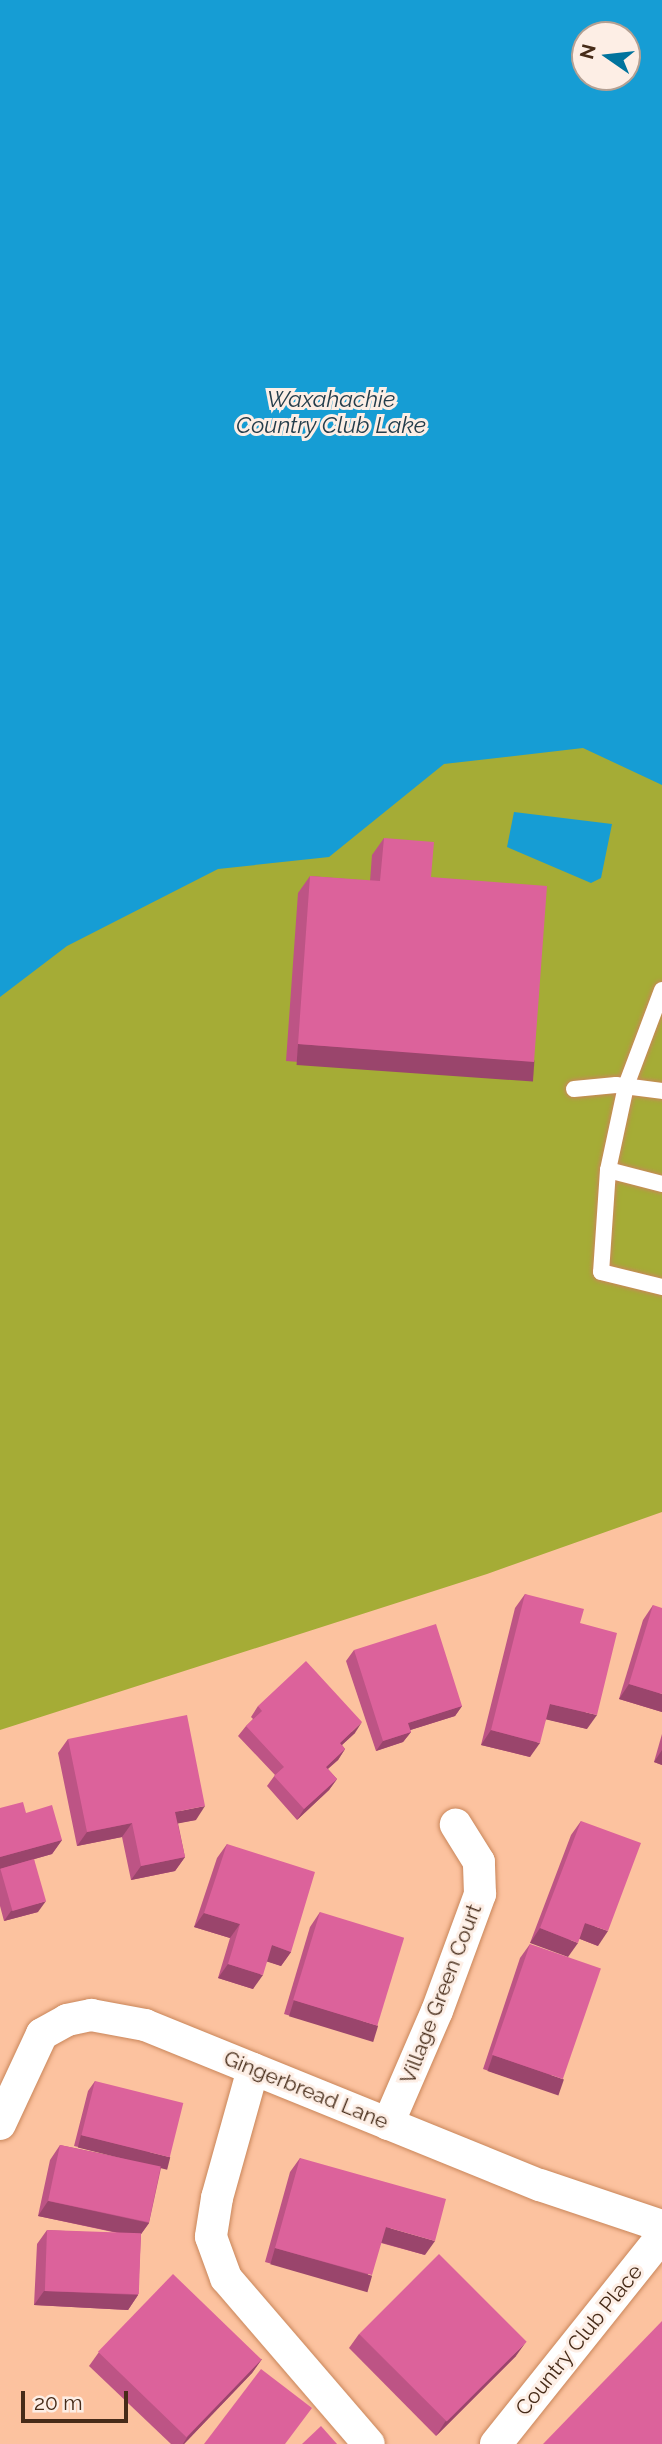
<!DOCTYPE html>
<style>
body{margin:0}
#map{position:relative;width:662px;height:2444px;overflow:hidden;background:#fcc29f;font-family:Raleway,sans-serif}
div>[style]{position:absolute}
.green>*{inset:0;background:#a5ac36}
.water>*{inset:0;background:#169dd4}
.roads{filter:drop-shadow(0 0 2px #c9865a) drop-shadow(0 0 2px #c9865a)}
.lane>*{height:16px;margin:-8px;padding:0 8px;transform-origin:8px;border-radius:8px;background:#fff}
.street>*{height:32px;margin:-16px;padding:0 16px;transform-origin:16px;border-radius:16px;background:#fff}
.wall>*{inset:0;background:#bd5485}
.shaded-wall>*{inset:0;background:#9a456c;transform-origin:0 0}
.building>*{inset:0;background:#dc629b;transform-origin:0 0}
span{translate:-50% -50%;white-space:nowrap;text-align:center;line-height:1.15;-webkit-text-stroke:6px #fdeee5;paint-order:stroke}
.street-label{font-size:21px;color:#462b18}
.water-label{font-size:23px;color:#243d4b;font-style:italic}
.north{position:absolute;left:571px;top:21px;width:70px;height:70px;box-sizing:border-box;background:#fdeee5;border:2px solid #b4a093;border-radius:50%;rotate:284deg;font-size:19px;font-weight:700;line-height:28px;text-align:center;color:#462b18}
.north::after{content:'';display:block;margin:auto;width:24px;height:32px;background:#00739d;clip-path:polygon(50% 0,100% 100%,50% 72%,0 100%)}
.scale{position:absolute;left:21px;top:2391px;width:107px;height:32px;box-sizing:border-box;border:4px solid #462b18;border-top:0;padding-left:9px;font-size:21px;line-height:24px;white-space:nowrap;color:#462b18;-webkit-text-stroke:5px #fdeee5;paint-order:stroke}
</style>
<div id="map">
<div class="green">
<div style="clip-path:polygon(evenodd,0 0,662px 0,662px 1512px,487px 1574px,0 1730px,0 0,585px 35px,627px 35px,627px 77px,585px 77px,585px 35px)"></div>
</div>
<div class="water">
<div style="clip-path:polygon(evenodd,0 0,662px 0,662px 785px,583px 748px,444px 764px,329px 857px,218px 869px,67px 946px,0 997px,0 0,627px 35px,627px 77px,585px 77px,585px 35px,627px 35px)"></div>
<div style="clip-path:polygon(514px 812px,612px 824px,601px 878px,591px 883px,507px 847px)"></div>
</div>
<div class="roads">
<div class="lane">
<div style="left:662px;top:990px;width:103px;rotate:110.6deg"></div>
<div style="left:626px;top:1086px;width:86px;rotate:102.1deg"></div>
<div style="left:608px;top:1170px;width:102px;rotate:93.9deg"></div>
<div style="left:601px;top:1272px;width:63px;rotate:13.8deg"></div>
<div style="left:574px;top:1089px;width:42px;rotate:-5.4deg"></div>
<div style="left:616px;top:1085px;width:46px;rotate:7.4deg"></div>
<div style="left:608px;top:1170px;width:56px;rotate:14.5deg"></div>
</div>
<div class="street">
<div style="left:253px;top:2069px;width:134px;rotate:105.6deg"></div>
<div style="left:217px;top:2198px;width:39px;rotate:99deg"></div>
<div style="left:211px;top:2237px;width:44px;rotate:69.9deg"></div>
<div style="left:226px;top:2278px;width:219px;rotate:49.3deg"></div>
<div style="left:0;top:2124px;width:99px;rotate:-65deg"></div>
<div style="left:42px;top:2034px;width:29px;rotate:-29deg"></div>
<div style="left:67px;top:2020px;width:25px;rotate:-12deg"></div>
<div style="left:91px;top:2015px;width:55px;rotate:10.5deg"></div>
<div style="left:145px;top:2025px;width:426px;rotate:22.1deg"></div>
<div style="left:540px;top:2185px;width:129px;rotate:18.6deg"></div>
<div style="left:388px;top:2124px;width:123px;rotate:-66.6deg"></div>
<div style="left:437px;top:2011px;width:125px;rotate:-69.8deg"></div>
<div style="left:480px;top:1894px;width:32px;rotate:-92deg"></div>
<div style="left:479px;top:1862px;width:44px;rotate:-121.9deg"></div>
<div style="left:496px;top:2444px;width:266px;rotate:-51.4deg"></div>
</div>
</div>
<div class="wall">
<div style="clip-path:polygon(384px 838px,431px 877px,522px 1079px,286px 1061px,298px 893px,310px 876px,370px 881px,372px 855px)"></div>
<div style="clip-path:polygon(525px 1594px,580px 1623px,587px 1729px,546px 1719px,530px 1757px,481px 1745px,515px 1608px)"></div>
<div style="clip-path:polygon(653px 1605px,662px 1712px,619px 1699px,643px 1620px)"></div>
<div style="clip-path:polygon(354px 1650px,462px 1706px,455px 1716px,410px 1730px,411px 1732px,403px 1742px,376px 1751px,346px 1661px)"></div>
<div style="clip-path:polygon(258px 1706px,355px 1733px,342px 1745px,345px 1749px,338px 1760px,328px 1769px,337px 1779px,329px 1790px,297px 1820px,267px 1786px,275px 1775px,238px 1736px,246px 1726px,253px 1719px,251px 1717px)"></div>
<div style="clip-path:polygon(662px 1734px,662px 1765px,654px 1762px)"></div>
<div style="clip-path:polygon(68px 1739px,196px 1820px,178px 1823px,185px 1857px,175px 1871px,131px 1880px,122px 1837px,77px 1846px,58px 1753px)"></div>
<div style="clip-path:polygon(0 1808px,26px 1813px,62px 1840px,52px 1854px,34px 1859px,38px 1912px,4px 1921px,0 1906px)"></div>
<div style="clip-path:polygon(581px 1821px,598px 1946px,580px 1939px,530px 1943px,571px 1835px)"></div>
<div style="clip-path:polygon(227px 1844px,291px 1952px,281px 1966px,267px 1961px,253px 1989px,218px 1978px,230px 1938px,194px 1927px,217px 1858px)"></div>
<div style="clip-path:polygon(320px 1912px,368px 2039px,284px 2014px,310px 1927px)"></div>
<div style="clip-path:polygon(530px 1944px,554px 2093px,483px 2069px,520px 1958px)"></div>
<div style="clip-path:polygon(95px 2081px,162px 2168px,161px 2168px,149px 2223px,141px 2234px,138px 2295px,128px 2310px,34px 2305px,37px 2244px,47px 2230px,122px 2234px,38px 2216px,50px 2160px,60px 2145px,132px 2160px,74px 2146px,88px 2091px)"></div>
<div style="clip-path:polygon(300px 2158px,425px 2255px,381px 2243px,362px 2289px,265px 2262px,290px 2172px)"></div>
<div style="clip-path:polygon(359px 2334px,516px 2356px,436px 2436px,349px 2348px)"></div>
<div style="clip-path:polygon(99px 2352px,262px 2359px,252px 2373px,184px 2444px,171px 2444px,89px 2366px)"></div>
</div>
<div class="shaded-wall">
<div style="left:298px;top:1044px;width:237px;height:21px;rotate:4deg"></div>
<div style="clip-path:polygon(629px 1684px,662px 1694px,662px 1712px,619px 1699px)"></div>
<div style="clip-path:polygon(550px 1704px,597px 1715px,587px 1729px,540px 1718px)"></div>
<div style="clip-path:polygon(462px 1706px,455px 1716px,401px 1733px,408px 1723px)"></div>
<div style="clip-path:polygon(362px 1722px,355px 1733px,332px 1754px,340px 1743px)"></div>
<div style="clip-path:polygon(491px 1730px,540px 1743px,530px 1757px,481px 1745px)"></div>
<div style="clip-path:polygon(411px 1732px,403px 1742px,376px 1751px,383px 1741px)"></div>
<div style="clip-path:polygon(345px 1749px,338px 1760px,318px 1777px,326px 1767px)"></div>
<div style="clip-path:polygon(662px 1750px,662px 1765px,654px 1762px)"></div>
<div style="clip-path:polygon(337px 1779px,329px 1790px,297px 1820px,304px 1809px)"></div>
<div style="clip-path:polygon(205px 1806px,196px 1820px,165px 1826px,175px 1812px)"></div>
<div style="clip-path:polygon(132px 1823px,122px 1837px,77px 1846px,87px 1832px)"></div>
<div style="clip-path:polygon(62px 1840px,52px 1854px,0 1869px,0 1857px)"></div>
<div style="clip-path:polygon(185px 1857px,175px 1871px,131px 1880px,141px 1866px)"></div>
<div style="clip-path:polygon(46px 1901px,38px 1912px,4px 1921px,11px 1911px)"></div>
<div style="clip-path:polygon(204px 1913px,240px 1924px,230px 1938px,194px 1927px)"></div>
<div style="clip-path:polygon(585px 1923px,608px 1931px,598px 1946px,575px 1937px)"></div>
<div style="clip-path:polygon(540px 1928px,578px 1943px,568px 1957px,530px 1943px)"></div>
<div style="clip-path:polygon(272px 1945px,291px 1952px,281px 1966px,262px 1960px)"></div>
<div style="clip-path:polygon(228px 1964px,263px 1975px,253px 1989px,218px 1978px)"></div>
<div style="left:294px;top:2000px;width:88px;height:17px;rotate:17deg"></div>
<div style="left:493px;top:2055px;width:75px;height:17px;rotate:19deg"></div>
<div style="left:81px;top:2135px;width:92px;height:13px;rotate:14deg"></div>
<div style="clip-path:polygon(48px 2201px,149px 2223px,139px 2237px,38px 2216px)"></div>
<div style="clip-path:polygon(386px 2227px,435px 2241px,425px 2255px,376px 2241px)"></div>
<div style="left:275px;top:2248px;width:101px;height:17px;rotate:16deg"></div>
<div style="clip-path:polygon(44px 2291px,138px 2295px,128px 2310px,34px 2305px)"></div>
<div style="clip-path:polygon(526px 2342px,516px 2356px,436px 2436px,445px 2422px)"></div>
<div style="clip-path:polygon(262px 2359px,252px 2373px,184px 2444px,183px 2444px,188px 2436px)"></div>
</div>
<div class="building">
<div style="clip-path:polygon(384px 838px,434px 842px,431px 877px,547px 886px,534px 1062px,298px 1044px,310px 876px,380px 881px)"></div>
<div style="clip-path:polygon(525px 1594px,584px 1609px,580px 1623px,617px 1633px,597px 1715px,550px 1704px,540px 1743px,491px 1730px)"></div>
<div style="clip-path:polygon(653px 1605px,662px 1608px,662px 1694px,629px 1684px)"></div>
<div style="clip-path:polygon(436px 1624px,462px 1706px,408px 1723px,411px 1732px,383px 1741px,354px 1650px)"></div>
<div style="clip-path:polygon(306px 1661px,362px 1722px,340px 1743px,345px 1749px,326px 1767px,337px 1779px,304px 1809px,274px 1776px,284px 1767px,246px 1726px,262px 1711px,258px 1706px)"></div>
<div style="clip-path:polygon(187px 1715px,205px 1806px,175px 1812px,185px 1857px,141px 1866px,132px 1823px,87px 1832px,68px 1739px)"></div>
<div style="clip-path:polygon(23px 1802px,26px 1813px,52px 1805px,62px 1840px,0 1857px,0 1808px)"></div>
<div style="clip-path:polygon(581px 1821px,641px 1843px,608px 1931px,585px 1923px,578px 1943px,540px 1928px)"></div>
<div style="clip-path:polygon(227px 1844px,315px 1872px,291px 1952px,272px 1945px,263px 1975px,228px 1964px,240px 1924px,204px 1913px)"></div>
<div style="left:34px;top:1859px;width:44px;height:35px;rotate:74deg"></div>
<div style="left:320px;top:1912px;width:88px;height:92px;rotate:17deg"></div>
<div style="left:530px;top:1944px;width:75px;height:117px;rotate:19deg"></div>
<div style="left:95px;top:2081px;width:91px;height:56px;rotate:14deg"></div>
<div style="left:60px;top:2145px;width:103px;height:57px;rotate:12deg"></div>
<div style="clip-path:polygon(300px 2158px,446px 2199px,435px 2241px,386px 2227px,372px 2275px,275px 2248px)"></div>
<div style="left:47px;top:2230px;width:94px;height:61px;rotate:2deg"></div>
<div style="left:439px;top:2254px;width:124px;height:113px;rotate:45deg"></div>
<div style="left:173px;top:2274px;width:123px;height:108px;rotate:44deg"></div>
<div style="clip-path:polygon(662px 2321px,662px 2444px,543px 2444px)"></div>
<div style="clip-path:polygon(261px 2369px,312px 2408px,285px 2444px,204px 2444px)"></div>
<div style="clip-path:polygon(321px 2426px,337px 2444px,302px 2444px)"></div>
</div>
<div class="street-label">
<span style="left:441px;top:1994px;rotate:-69deg">Village Green Court</span>
<span style="left:306px;top:2090px;rotate:22deg">Gingerbread Lane</span>
<span style="left:579px;top:2340px;rotate:-51deg">Country Club Place</span>
</div>
<div class="water-label">
<span style="left:331px;top:412px">Waxahachie<br>Country Club Lake</span>
</div>
<div class="north">N</div>
<div class="scale">20 m</div>
</div>
